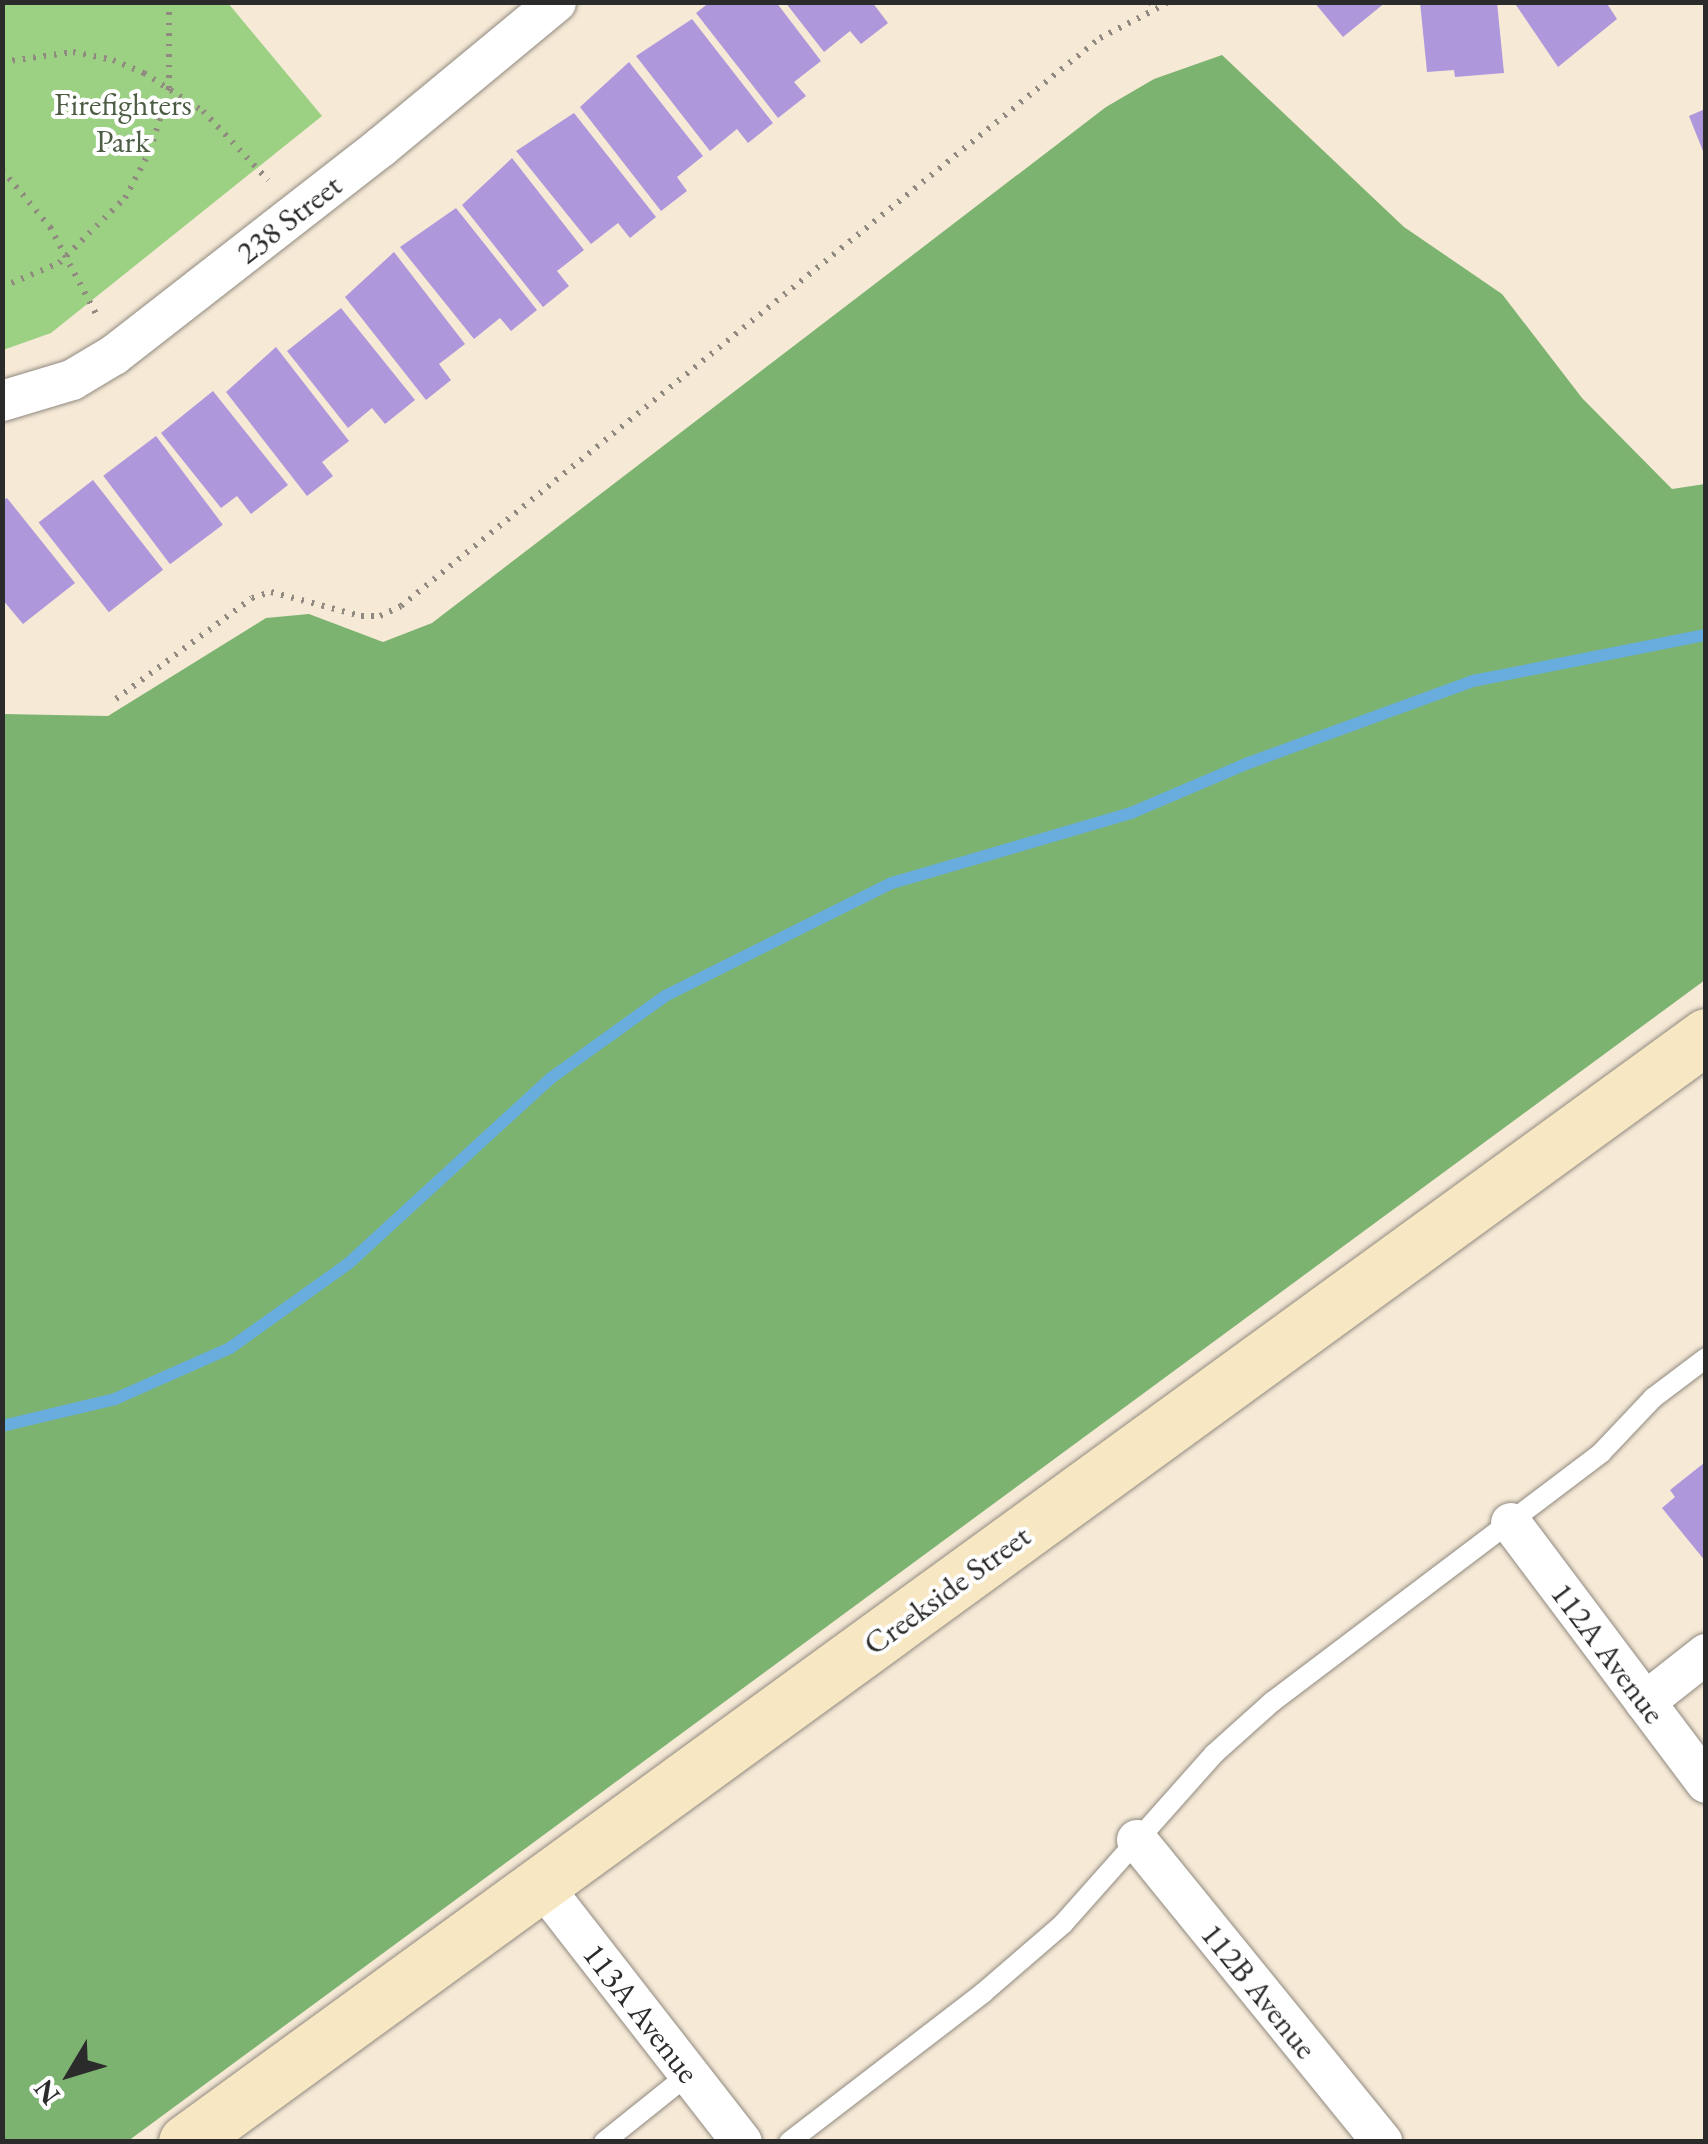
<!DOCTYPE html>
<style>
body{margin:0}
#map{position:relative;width:1708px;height:2144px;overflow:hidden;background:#f6e9d6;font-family:"EB Garamond",serif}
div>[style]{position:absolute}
.green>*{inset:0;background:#9cd183}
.forest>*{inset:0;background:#7db371}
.stream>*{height:12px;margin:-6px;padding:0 6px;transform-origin:6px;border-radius:6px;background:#68adde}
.building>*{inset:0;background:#af97dc;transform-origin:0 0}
.path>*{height:6px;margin-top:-3px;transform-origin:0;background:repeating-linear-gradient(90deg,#908a80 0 2.5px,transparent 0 10.5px)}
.roads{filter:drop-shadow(0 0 2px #908a80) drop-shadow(0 0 2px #908a80)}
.lane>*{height:20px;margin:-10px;padding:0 10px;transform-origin:10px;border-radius:10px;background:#fff}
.street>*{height:40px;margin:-20px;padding:0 20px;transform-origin:20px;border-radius:20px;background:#fff}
.secondary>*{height:55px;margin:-27.5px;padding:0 27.5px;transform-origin:27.5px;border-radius:27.5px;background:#f7e8c3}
span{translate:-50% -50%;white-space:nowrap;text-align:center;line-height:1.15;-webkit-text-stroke:8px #fff;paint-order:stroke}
.park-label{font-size:32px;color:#4d5d45}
.street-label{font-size:32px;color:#2b2b2b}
.frame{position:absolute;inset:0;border:5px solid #2b2b2b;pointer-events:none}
.north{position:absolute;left:20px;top:2024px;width:100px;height:100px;-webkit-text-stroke:8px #fff;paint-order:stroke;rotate:232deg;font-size:28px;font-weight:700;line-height:40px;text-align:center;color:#2b2b2b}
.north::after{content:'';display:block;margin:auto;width:35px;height:45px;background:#2b2b2b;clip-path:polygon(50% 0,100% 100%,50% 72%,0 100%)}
</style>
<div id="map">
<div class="green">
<div style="clip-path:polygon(3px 2px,228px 3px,322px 116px,51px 333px,3px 350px)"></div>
</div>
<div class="forest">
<div style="clip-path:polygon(1222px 55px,1404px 227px,1502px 294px,1582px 398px,1672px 489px,1705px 484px,1705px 980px,128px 2141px,3px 2141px,3px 714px,108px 716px,266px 618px,309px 614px,383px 642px,432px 623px,1106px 107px,1154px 79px)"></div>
</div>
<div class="stream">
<div style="left:2px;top:1426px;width:116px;rotate:-13.4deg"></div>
<div style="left:115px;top:1399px;width:126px;rotate:-23.9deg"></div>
<div style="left:230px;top:1348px;width:146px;rotate:-35.5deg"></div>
<div style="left:349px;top:1263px;width:274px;rotate:-42.5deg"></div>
<div style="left:551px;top:1078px;width:140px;rotate:-35.7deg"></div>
<div style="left:665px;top:996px;width:254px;rotate:-26.5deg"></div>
<div style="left:892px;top:883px;width:249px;rotate:-16.3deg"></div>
<div style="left:1131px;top:813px;width:125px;rotate:-23.1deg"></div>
<div style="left:1246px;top:764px;width:242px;rotate:-20.1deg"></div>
<div style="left:1473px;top:681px;width:237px;rotate:-11.2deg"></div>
</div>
<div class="building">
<div style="clip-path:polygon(710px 2px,776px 2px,821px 61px,794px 82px,806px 96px,778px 118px,696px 13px)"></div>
<div style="clip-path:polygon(785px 2px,872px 2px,888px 23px,861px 44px,850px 31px,824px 52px)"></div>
<div style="clip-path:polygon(1314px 2px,1386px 2px,1343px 37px)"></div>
<div style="clip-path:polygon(1420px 2px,1497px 2px,1504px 73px,1455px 77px,1454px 70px,1427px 72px)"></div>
<div style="clip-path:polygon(1514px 2px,1606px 2px,1617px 19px,1558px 67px)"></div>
<div style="clip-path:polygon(692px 19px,773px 123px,748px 143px,737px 129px,710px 151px,636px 56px)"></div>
<div style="clip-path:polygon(629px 62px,703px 156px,677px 177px,687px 191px,661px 211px,580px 107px)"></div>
<div style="clip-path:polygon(1705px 109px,1705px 156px,1689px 116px)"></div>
<div style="clip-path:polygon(574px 113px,656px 217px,630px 238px,618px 223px,591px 244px,516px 151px)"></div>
<div style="clip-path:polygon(512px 158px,584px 250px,557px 271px,569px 286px,543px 307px,462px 205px)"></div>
<div style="clip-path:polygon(456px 208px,537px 310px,511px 331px,500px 318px,474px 339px,400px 247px)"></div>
<div style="clip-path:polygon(394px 252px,465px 344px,439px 364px,451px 380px,426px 400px,345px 297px)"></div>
<div style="clip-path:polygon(341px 308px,415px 400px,385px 424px,372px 408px,348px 428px,287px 351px)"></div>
<div style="clip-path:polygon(276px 347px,349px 441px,322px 462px,333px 476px,307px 496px,226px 392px)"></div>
<div style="clip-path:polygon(213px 391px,288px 485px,251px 514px,237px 496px,221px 508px,161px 433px)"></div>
<div style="left:156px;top:436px;width:111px;height:66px;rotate:53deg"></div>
<div style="left:93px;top:480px;width:114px;height:69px;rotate:52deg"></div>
<div style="clip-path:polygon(7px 498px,75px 583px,23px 624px,2px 599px,2px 501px)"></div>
<div style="clip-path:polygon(1704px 1463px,1706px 1465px,1706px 1562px,1662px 1508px,1675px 1497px,1670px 1490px)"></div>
</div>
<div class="path">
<div style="left:1150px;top:2px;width:9px;rotate:49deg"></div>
<div style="left:1156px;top:9px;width:14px;rotate:-30deg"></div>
<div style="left:2px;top:62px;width:72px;rotate:-8deg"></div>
<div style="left:73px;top:52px;width:41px;rotate:11.3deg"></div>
<div style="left:113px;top:60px;width:34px;rotate:23deg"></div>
<div style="left:144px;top:73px;width:70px;rotate:32.8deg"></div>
<div style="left:203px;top:111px;width:95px;rotate:46.7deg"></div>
<div style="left:2px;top:170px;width:75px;rotate:49.9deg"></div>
<div style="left:50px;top:227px;width:98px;rotate:62.1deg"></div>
<div style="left:2px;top:287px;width:62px;rotate:-22.8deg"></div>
<div style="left:59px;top:263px;width:93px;rotate:-44.6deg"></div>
<div style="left:125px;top:198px;width:53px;rotate:-62deg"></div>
<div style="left:150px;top:151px;width:66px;rotate:-73.2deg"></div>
<div style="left:169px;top:88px;width:86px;rotate:-90deg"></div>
<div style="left:116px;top:699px;width:169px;rotate:-36.6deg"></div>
<div style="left:252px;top:598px;width:20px;rotate:-18deg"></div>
<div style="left:271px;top:592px;width:93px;rotate:14.9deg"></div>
<div style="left:361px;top:616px;width:19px"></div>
<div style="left:380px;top:616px;width:23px;rotate:-25deg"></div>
<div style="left:401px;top:606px;width:901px;rotate:-39.1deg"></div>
<div style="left:1100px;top:38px;width:63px;rotate:-27.4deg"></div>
</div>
<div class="roads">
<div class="lane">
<div style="left:604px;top:2142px;width:109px;rotate:-38.7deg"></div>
<div style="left:789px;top:2142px;width:245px;rotate:-37.5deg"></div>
<div style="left:983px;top:1993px;width:106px;rotate:-40.8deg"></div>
<div style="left:1063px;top:1924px;width:227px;rotate:-48.4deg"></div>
<div style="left:1214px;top:1754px;width:78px;rotate:-41.9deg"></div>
<div style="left:1272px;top:1702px;width:413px;rotate:-37.1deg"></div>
<div style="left:1601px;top:1453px;width:76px;rotate:-46.6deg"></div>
<div style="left:1653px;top:1398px;width:66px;rotate:-37deg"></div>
</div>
<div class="street">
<div style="left:2px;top:401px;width:73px;rotate:-16.7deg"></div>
<div style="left:72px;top:380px;width:49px;rotate:-30.8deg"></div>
<div style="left:114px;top:355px;width:338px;rotate:-37.9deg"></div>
<div style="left:381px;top:147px;width:227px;rotate:-39.6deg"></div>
<div style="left:1511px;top:1523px;width:325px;rotate:53.1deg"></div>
<div style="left:1645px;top:1702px;width:78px;rotate:-38.2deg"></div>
<div style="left:1137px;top:1840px;width:389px;rotate:50.9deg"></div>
<div style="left:541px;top:1884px;width:327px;rotate:52.1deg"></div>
</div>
<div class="secondary">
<div style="left:186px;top:2142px;width:1880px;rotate:-36.04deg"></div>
</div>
</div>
<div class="park-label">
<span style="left:123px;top:123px">Firefighters<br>Park</span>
</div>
<div class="street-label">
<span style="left:289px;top:219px;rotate:-38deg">238 Street</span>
<span style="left:947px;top:1590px;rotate:-36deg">Creekside Street</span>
<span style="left:1608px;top:1653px;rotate:53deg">112A Avenue</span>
<span style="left:1259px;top:1991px;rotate:51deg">112B Avenue</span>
<span style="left:641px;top:2013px;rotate:52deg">113A Avenue</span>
</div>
<div class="frame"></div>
<div class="north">N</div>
</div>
